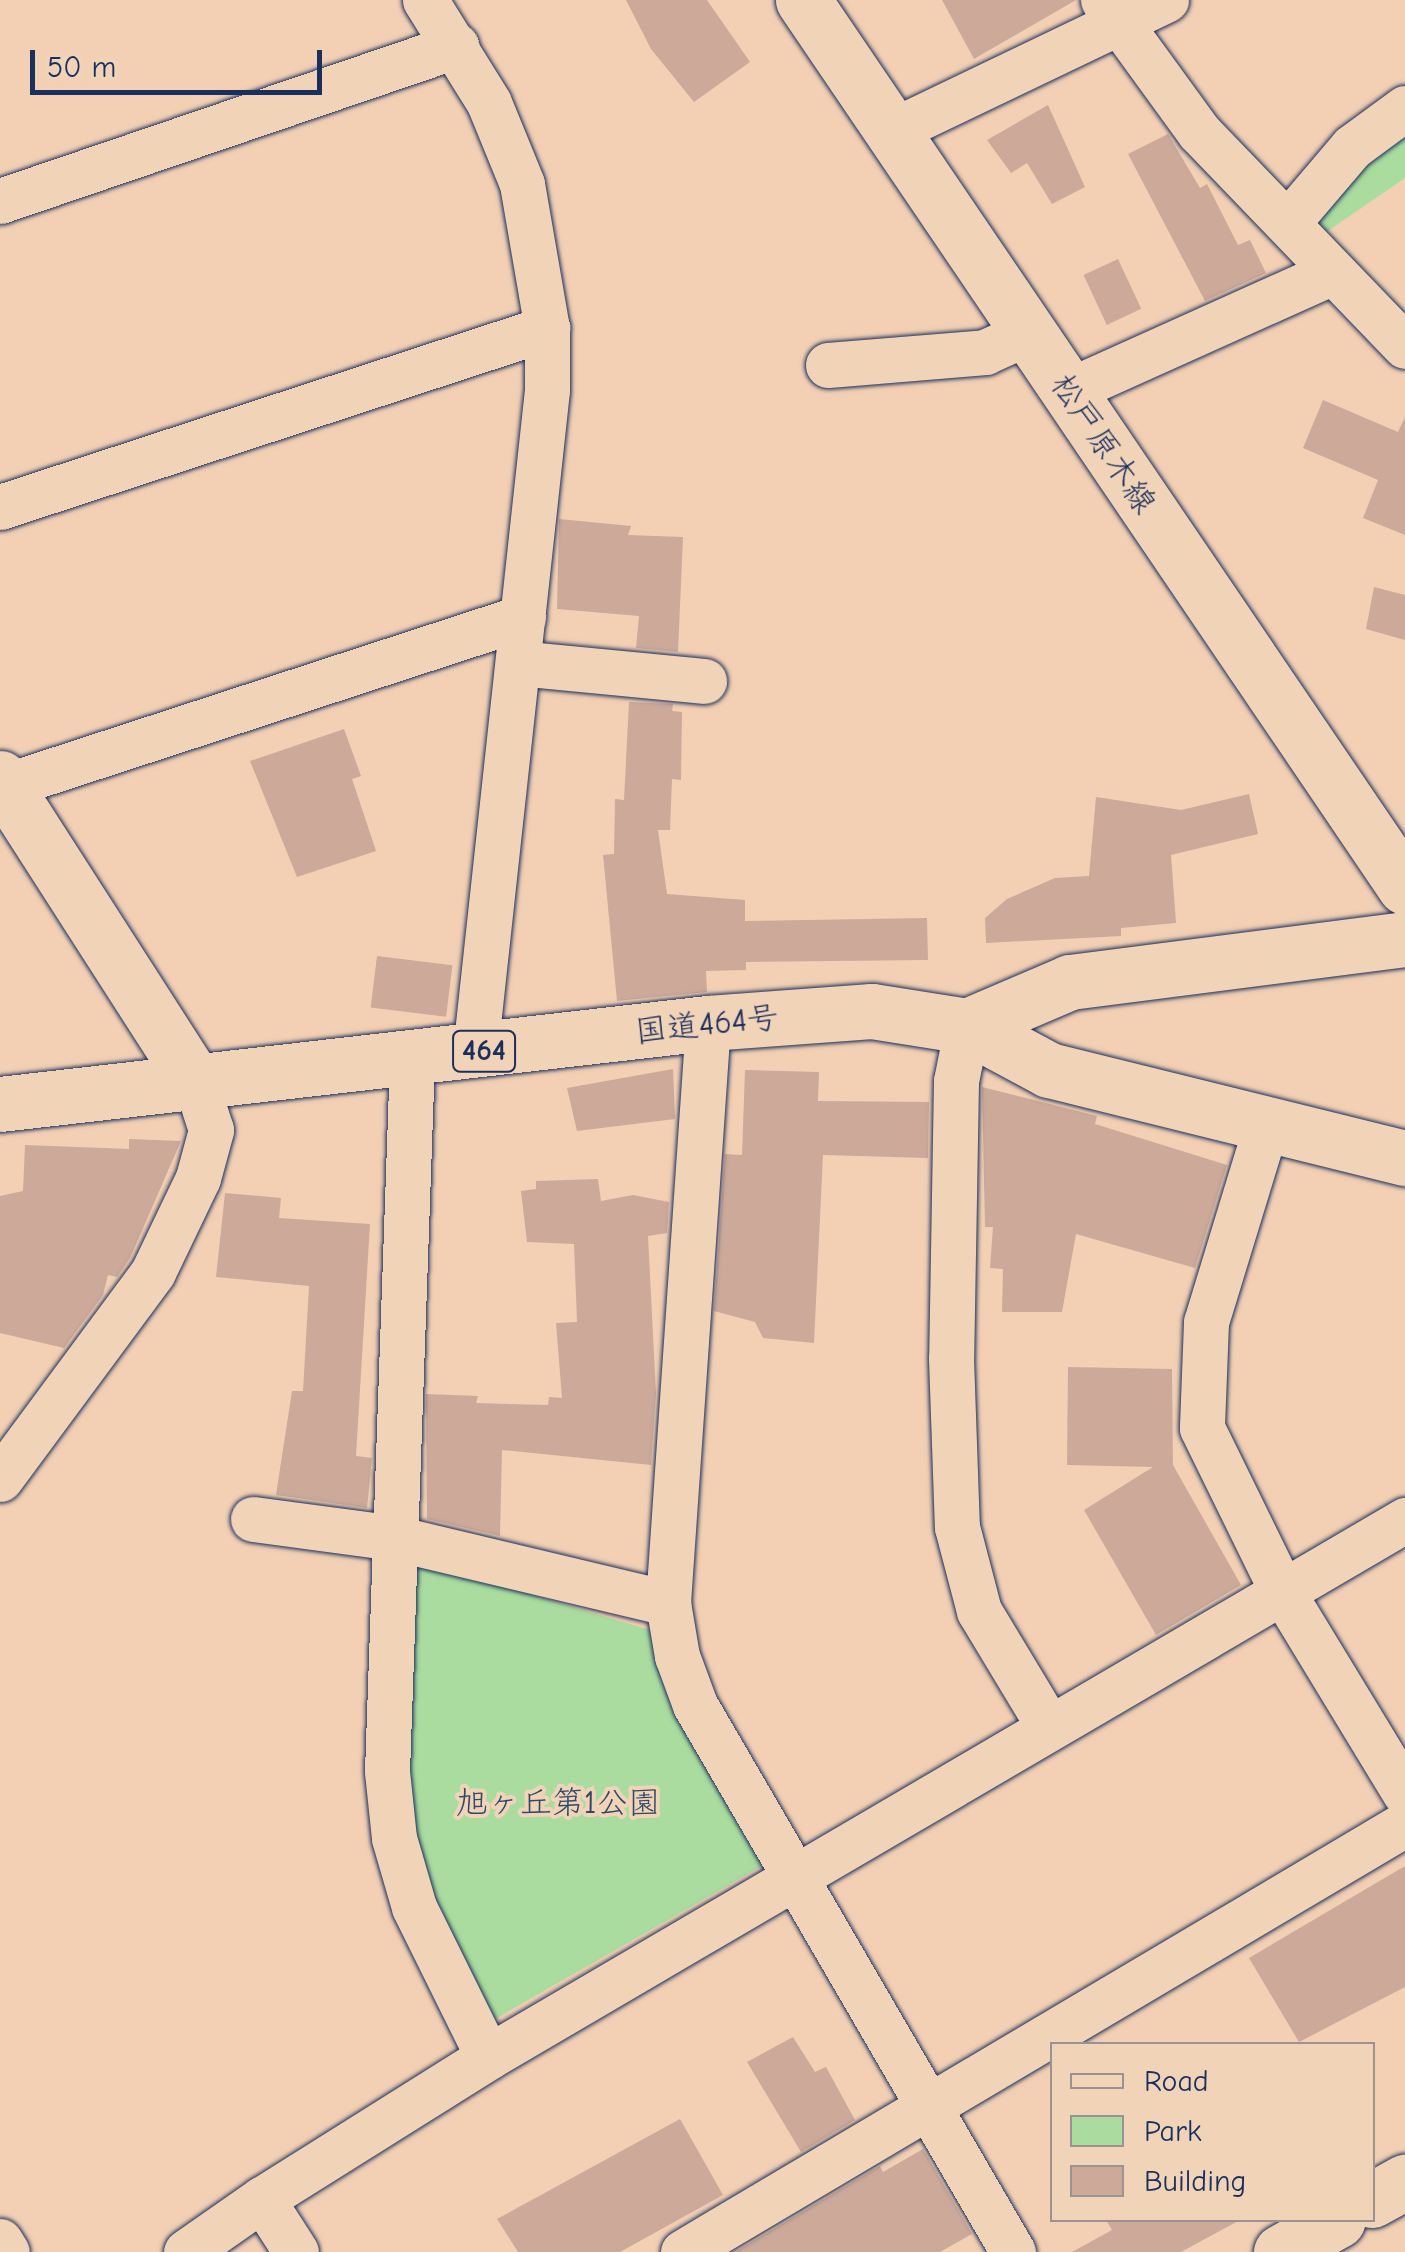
<!DOCTYPE html>
<meta charset="utf-8">
<style>
body{margin:0}
#map{position:relative;width:1405px;height:2252px;overflow:hidden;background:#f3d0b3;font-family:"Comic Neue","Klee One",sans-serif}
div>[style]{position:absolute}
.green>*{inset:0;background:#a9dc9e}
.building>*{inset:0;background:#cca999;transform-origin:0 0}
.roads{filter:drop-shadow(0 0 2px #1b2f5e) drop-shadow(0 0 2px #1b2f5e)}
.minor>*{height:45px;margin:-22.5px;padding:0 22.5px;transform-origin:22.5px;border-radius:22.5px;background:#f1d4b8}
.tertiary>*{height:55px;margin:-27.5px;padding:0 27.5px;transform-origin:27.5px;border-radius:27.5px;background:#f1d4b8}
.secondary>*{height:55px;margin:-27.5px;padding:0 27.5px;transform-origin:27.5px;border-radius:27.5px;background:#f1d4b8}
.trunk>*{height:55px;margin:-27.5px;padding:0 27.5px;transform-origin:27.5px;border-radius:27.5px;background:#f1d4b8}
span{translate:-50% -50%;white-space:nowrap;text-align:center;line-height:1.15;-webkit-text-stroke:8px #f1d4b8;paint-order:stroke}
.shield-label span{padding:2px 8px;background:#f1d4b8;border:2px solid;border-radius:8px;-webkit-text-stroke-width:0}
.shield-label{font-size:30px;color:#1b2f5e;font-weight:700}
.street-label{font-size:32px;color:#1b2f5e}
.park-label{font-size:32px;color:#304968}
.legend{position:absolute;left:1050px;top:2042px;width:325px;height:180px;box-sizing:border-box;background:#f1d4b8;border:2px solid #9b9294;margin:0;padding:12px 18px;list-style:none;font-size:30px;color:#1b2f5e}
.legend li{display:flex;align-items:center;gap:20px;height:50px}
.legend b{width:50px;border:2px solid #9b9294}
.scale{position:absolute;left:30px;top:50px;width:292px;height:45px;box-sizing:border-box;border:5px solid #1b2f5e;border-top:0;padding-left:12px;font-size:30px;line-height:35px;white-space:nowrap;color:#1b2f5e;-webkit-text-stroke:8px #f1d4b8;paint-order:stroke}
</style>
<div id="map">
<div class="green">
<div style="clip-path:polygon(1405px 133px,1405px 178px,1325px 233px,1311px 216px,1345px 173px)"></div>
<div style="clip-path:polygon(415px 1560px,653px 1631px,769px 1862px,488px 2023px,429px 1903px,405px 1817px)"></div>
</div>
<div class="building">
<div style="clip-path:polygon(626px 0,707px 0,750px 62px,694px 102px,651px 49px)"></div>
<div style="clip-path:polygon(942px 0,1076px 0,974px 59px)"></div>
<div style="clip-path:polygon(1048px 105px,1085px 187px,1052px 204px,1027px 163px,1011px 173px,987px 140px)"></div>
<div style="clip-path:polygon(1168px 134px,1200px 188px,1207px 184px,1238px 245px,1250px 240px,1266px 273px,1205px 301px,1128px 154px)"></div>
<div style="left:1118px;top:259px;width:55px;height:38px;rotate:65deg"></div>
<div style="clip-path:polygon(1323px 400px,1398px 432px,1405px 417px,1405px 535px,1363px 518px,1378px 480px,1303px 448px)"></div>
<div style="clip-path:polygon(559px 519px,631px 526px,628px 535px,683px 537px,678px 652px,636px 648px,639px 616px,557px 609px)"></div>
<div style="clip-path:polygon(1374px 587px,1405px 595px,1405px 640px,1366px 629px)"></div>
<div style="clip-path:polygon(629px 702px,673px 704px,672px 711px,682px 712px,681px 780px,672px 779px,670px 830px,658px 830px,667px 894px,745px 900px,745px 921px,927px 918px,928px 960px,746px 962px,746px 970px,706px 971px,707px 992px,617px 1001px,603px 855px,614px 854px,615px 799px,624px 800px)"></div>
<div style="clip-path:polygon(344px 729px,361px 776px,352px 779px,376px 851px,297px 877px,250px 761px)"></div>
<div style="clip-path:polygon(1249px 794px,1258px 834px,1171px 855px,1176px 923px,1121px 928px,1121px 936px,986px 943px,985px 918px,1007px 899px,1055px 878px,1089px 876px,1096px 797px,1181px 810px)"></div>
<div style="left:377px;top:956px;width:76px;height:52px;rotate:7deg"></div>
<div style="clip-path:polygon(673px 1069px,675px 1119px,577px 1131px,567px 1088px)"></div>
<div style="clip-path:polygon(745px 1070px,819px 1072px,818px 1101px,929px 1102px,928px 1158px,823px 1155px,814px 1343px,763px 1338px,755px 1322px,714px 1311px,725px 1154px,742px 1155px)"></div>
<div style="clip-path:polygon(982px 1087px,1097px 1116px,1095px 1124px,1227px 1165px,1195px 1268px,1076px 1234px,1062px 1312px,1002px 1312px,1003px 1269px,990px 1268px,993px 1227px,985px 1227px)"></div>
<div style="clip-path:polygon(129px 1139px,181px 1141px,130px 1258px,117px 1277px,108px 1275px,103px 1295px,64px 1348px,0 1333px,0 1196px,23px 1191px,25px 1145px,129px 1149px)"></div>
<div style="clip-path:polygon(598px 1179px,601px 1201px,633px 1195px,669px 1202px,667px 1233px,648px 1236px,656px 1394px,651px 1465px,502px 1450px,500px 1536px,427px 1519px,426px 1394px,478px 1396px,476px 1403px,548px 1405px,549px 1397px,562px 1398px,556px 1323px,577px 1322px,574px 1244px,527px 1242px,521px 1191px,536px 1189px,536px 1181px)"></div>
<div style="clip-path:polygon(225px 1193px,281px 1198px,279px 1218px,370px 1224px,356px 1456px,372px 1458px,367px 1508px,276px 1495px,292px 1391px,303px 1391px,309px 1286px,216px 1277px)"></div>
<div style="clip-path:polygon(1068px 1367px,1172px 1369px,1173px 1465px,1241px 1585px,1156px 1635px,1084px 1510px,1153px 1467px,1067px 1465px)"></div>
<div style="clip-path:polygon(1405px 1866px,1405px 1987px,1299px 2042px,1249px 1958px)"></div>
<div style="clip-path:polygon(793px 2037px,815px 2072px,826px 2067px,855px 2120px,801px 2152px,747px 2062px)"></div>
<div style="clip-path:polygon(680px 2119px,723px 2195px,620px 2252px,518px 2252px,497px 2219px)"></div>
<div style="clip-path:polygon(923px 2149px,972px 2234px,940px 2252px,735px 2252px,880px 2166px,883px 2172px)"></div>
<div style="clip-path:polygon(1106px 2220px,1240px 2220px,1181px 2252px,1072px 2252px,1112px 2230px)"></div>
</div>
<div class="roads">
<div class="minor">
<div style="left:425px;top:0;width:121px;rotate:58.1deg"></div>
<div style="left:489px;top:103px;width:87px;rotate:67.8deg"></div>
<div style="left:522px;top:184px;width:146px;rotate:80.2deg"></div>
<div style="left:547px;top:328px;width:62px;rotate:90deg"></div>
<div style="left:547px;top:390px;width:666px;rotate:96.21deg"></div>
<div style="left:1103px;top:0;width:163px;rotate:54deg"></div>
<div style="left:1199px;top:132px;width:297px;rotate:46.1deg"></div>
<div style="left:892px;top:131px;width:304px;rotate:-25.6deg"></div>
<div style="left:0;top:201px;width:482px;rotate:-18.8deg"></div>
<div style="left:1289px;top:221px;width:97px;rotate:-49.6deg"></div>
<div style="left:1352px;top:147px;width:66px;rotate:-36.3deg"></div>
<div style="left:828px;top:365px;width:158px;rotate:-4.7deg"></div>
<div style="left:985px;top:352px;width:46px;rotate:-24.3deg"></div>
<div style="left:1068px;top:391px;width:288px;rotate:-24.2deg"></div>
<div style="left:0;top:507px;width:576px;rotate:-18.12deg"></div>
<div style="left:518px;top:663px;width:187px;rotate:5.5deg"></div>
<div style="left:5px;top:786px;width:545px;rotate:-18.07deg"></div>
<div style="left:708px;top:1023px;width:581px;rotate:93.95deg"></div>
<div style="left:668px;top:1603px;width:54px;rotate:80.4deg"></div>
<div style="left:677px;top:1656px;width:52px;rotate:69.8deg"></div>
<div style="left:695px;top:1705px;width:633px;rotate:59.83deg"></div>
<div style="left:967px;top:1026px;width:56px;rotate:101.3deg"></div>
<div style="left:956px;top:1081px;width:277px;rotate:91deg"></div>
<div style="left:951px;top:1358px;width:169px;rotate:88deg"></div>
<div style="left:957px;top:1527px;width:87px;rotate:75.3deg"></div>
<div style="left:979px;top:1611px;width:135px;rotate:58.9deg"></div>
<div style="left:1266px;top:1126px;width:205px;rotate:107deg"></div>
<div style="left:1206px;top:1322px;width:106px;rotate:92.2deg"></div>
<div style="left:1202px;top:1428px;width:182px;rotate:63.9deg"></div>
<div style="left:1282px;top:1591px;width:237px;rotate:58.7deg"></div>
<div style="left:0;top:1479px;width:257px;rotate:-53.5deg"></div>
<div style="left:153px;top:1272px;width:104px;rotate:-64.4deg"></div>
<div style="left:198px;top:1178px;width:50px;rotate:-74.8deg"></div>
<div style="left:211px;top:1130px;width:49px;rotate:-107.7deg"></div>
<div style="left:253px;top:1519px;width:143px;rotate:7.6deg"></div>
<div style="left:395px;top:1538px;width:281px;rotate:13.4deg"></div>
<div style="left:488px;top:2057px;width:1063px;rotate:-30.35deg"></div>
<div style="left:0;top:2241px;width:13px;rotate:58deg"></div>
<div style="left:186px;top:2252px;width:93px;rotate:-34.9deg"></div>
<div style="left:296px;top:2252px;width:63px;rotate:-122.7deg"></div>
<div style="left:262px;top:2199px;width:267px;rotate:-32.1deg"></div>
<div style="left:488px;top:2057px;width:167px;rotate:-116.3deg"></div>
<div style="left:414px;top:1907px;width:72px;rotate:-106.2deg"></div>
<div style="left:394px;top:1838px;width:67px;rotate:-96deg"></div>
<div style="left:387px;top:1771px;width:713px;rotate:-87.99deg"></div>
<div style="left:683px;top:2252px;width:839px;rotate:-30.66deg"></div>
</div>
<div class="tertiary">
<div style="left:0;top:778px;width:363px;rotate:57.3deg"></div>
<div style="left:967px;top:1026px;width:93px;rotate:28.2deg"></div>
<div style="left:1049px;top:1070px;width:367px;rotate:13.9deg"></div>
</div>
<div class="secondary">
<div style="left:803px;top:0;width:1072px;rotate:55.84deg"></div>
</div>
<div class="trunk">
<div style="left:0;top:1104px;width:713px;rotate:-6.53deg"></div>
<div style="left:708px;top:1023px;width:164px;rotate:-4.2deg"></div>
<div style="left:872px;top:1011px;width:96px;rotate:9deg"></div>
<div style="left:967px;top:1026px;width:112px;rotate:-23.1deg"></div>
<div style="left:1070px;top:982px;width:338px;rotate:-7.3deg"></div>
<div style="left:1372px;top:2200px;width:38px;rotate:-29deg"></div>
<div style="left:1281px;top:2252px;width:65px;rotate:-29.3deg"></div>
</div>
</div>
<div class="shield-label">
<span style="left:484px;top:1051px">464</span>
</div>
<div class="street-label">
<span style="left:1103px;top:444px;rotate:56deg">松戸原木線</span>
<span style="left:707px;top:1025px;rotate:-6deg">国道464号</span>
</div>
<div class="park-label">
<span style="left:558px;top:1803px">旭ヶ丘第1公園</span>
</div>
<ul class="legend">
<li><b style="height:12px;background:#f1d4b8"></b>Road</li>
<li><b style="height:28px;background:#a9dc9e"></b>Park</li>
<li><b style="height:28px;background:#cca999"></b>Building</li>
</ul>
<div class="scale">50 m</div>
</div>
